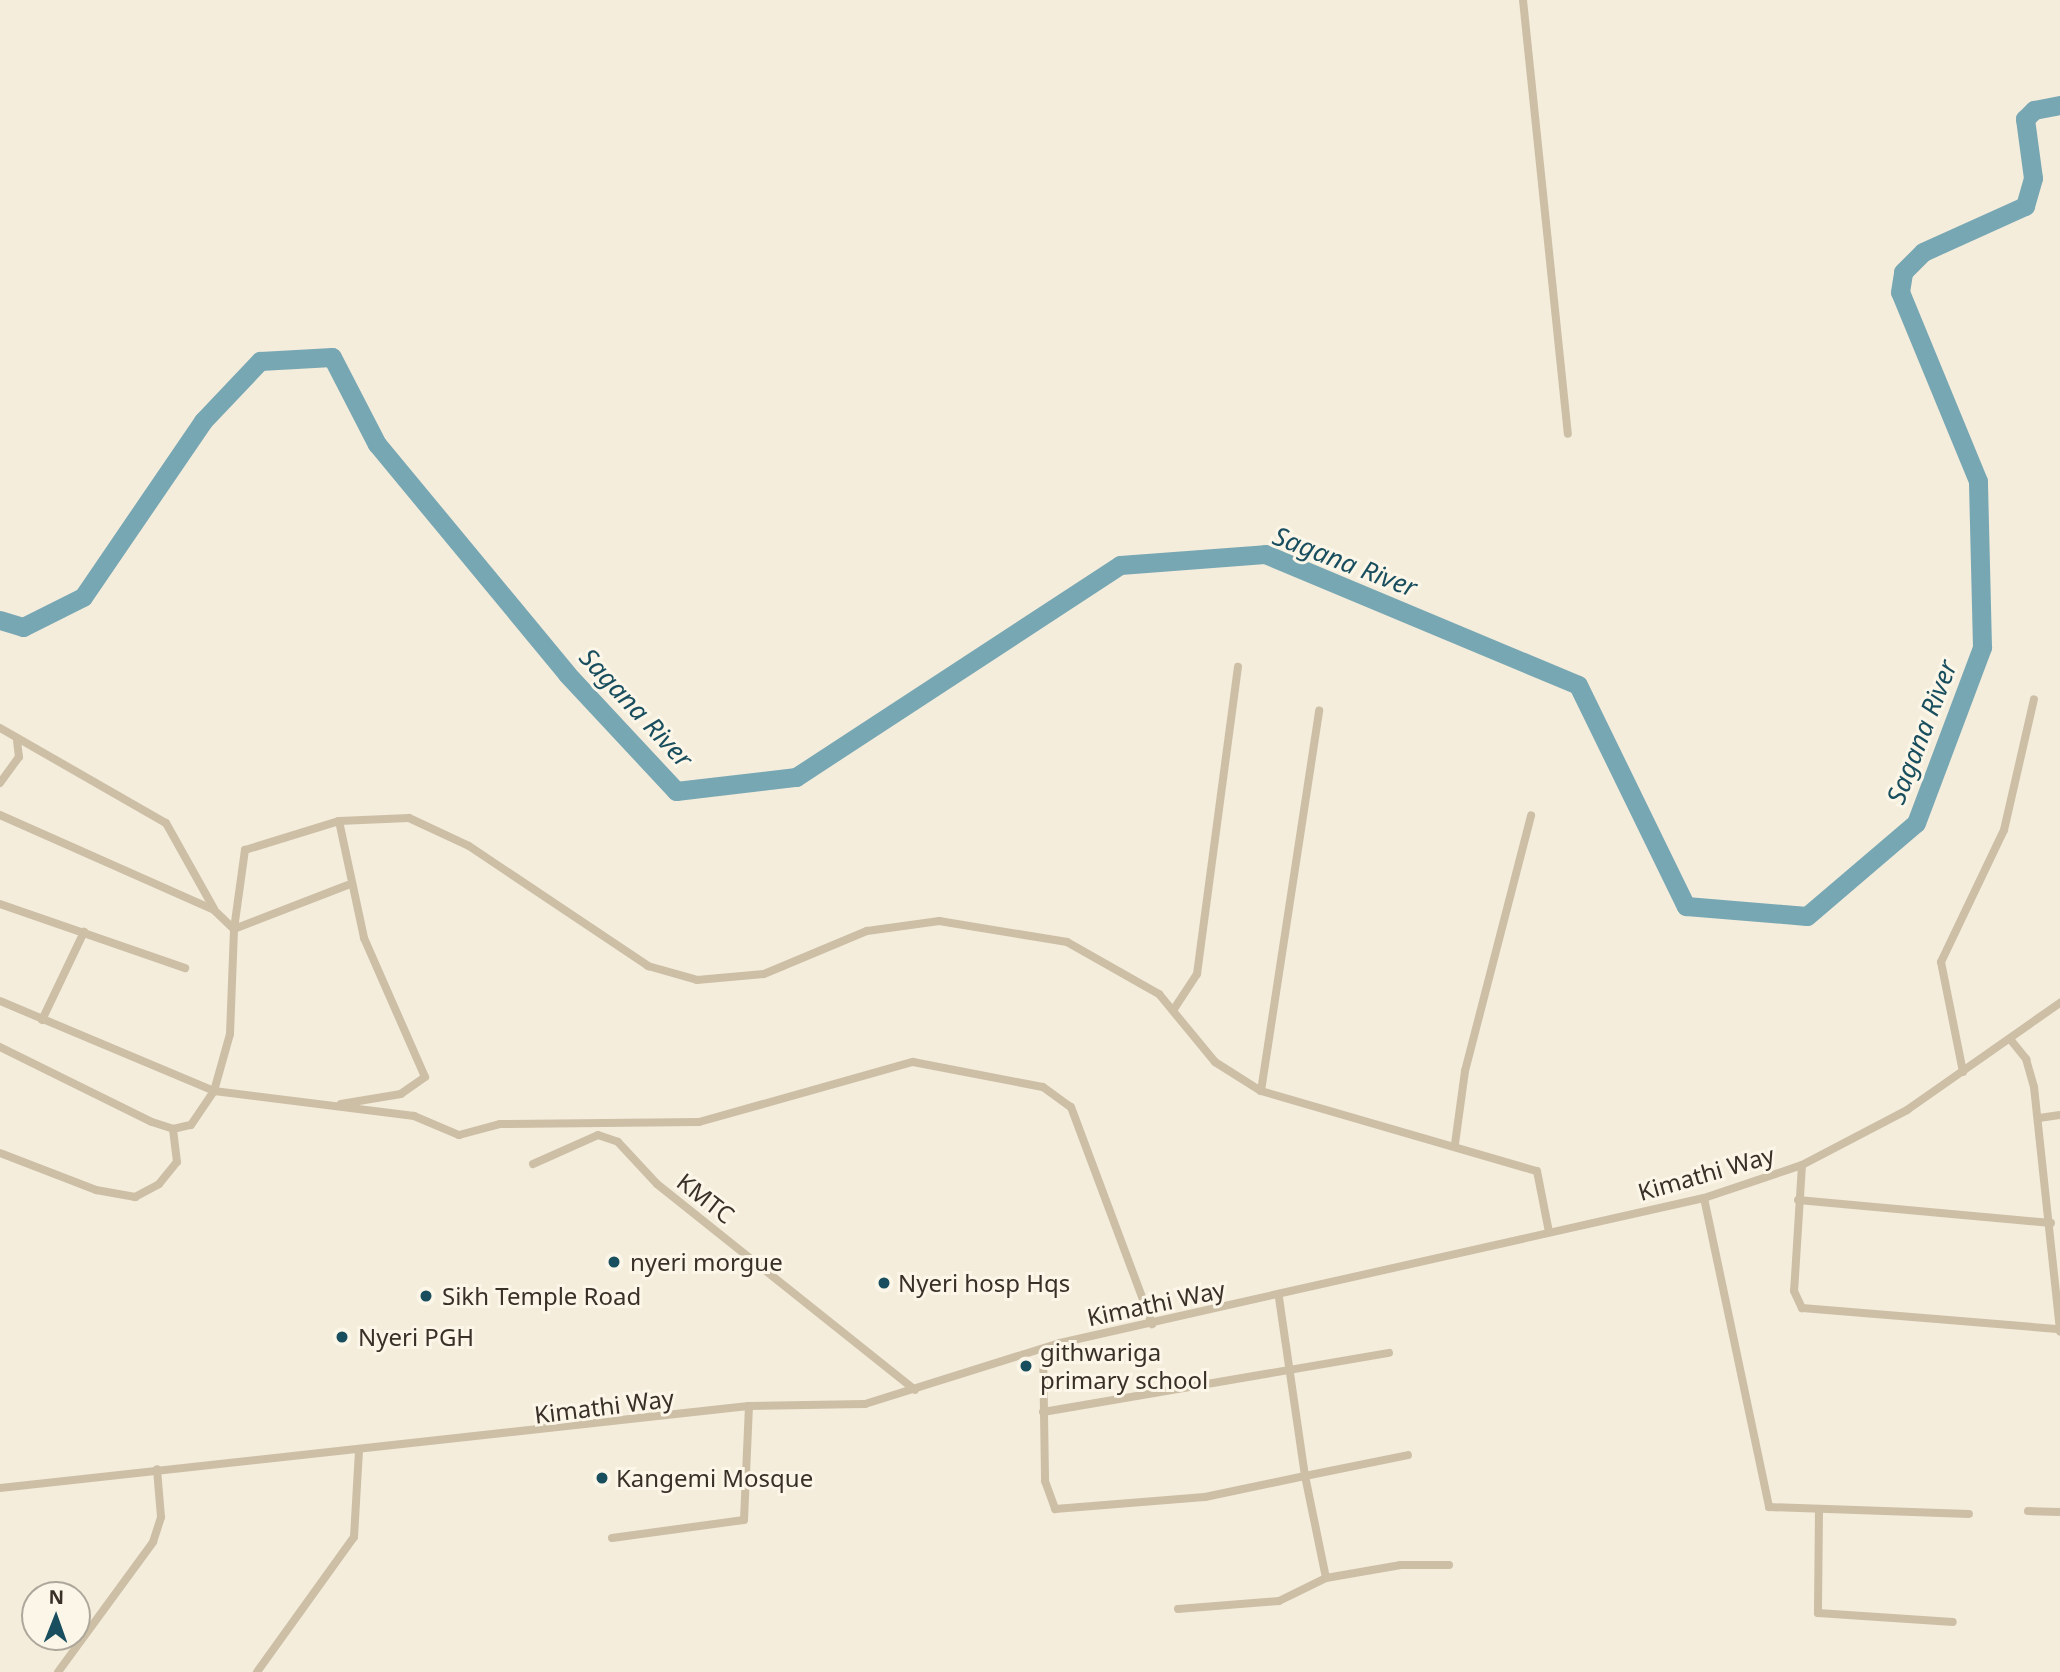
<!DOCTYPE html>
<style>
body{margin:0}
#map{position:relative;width:2060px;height:1672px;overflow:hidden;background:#f4eddc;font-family:"Noto Sans",sans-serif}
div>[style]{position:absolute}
.river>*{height:19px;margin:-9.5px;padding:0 9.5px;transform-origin:9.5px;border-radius:9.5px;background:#78a7b4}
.street>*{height:8px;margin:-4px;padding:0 4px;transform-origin:4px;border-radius:4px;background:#cdbfa6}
.dots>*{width:19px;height:19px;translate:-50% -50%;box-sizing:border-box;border:4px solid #fbf6e8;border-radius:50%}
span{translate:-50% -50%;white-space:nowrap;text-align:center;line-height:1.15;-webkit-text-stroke:6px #fbf6e8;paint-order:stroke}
.street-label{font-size:24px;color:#393028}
.poi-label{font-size:24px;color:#393028}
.left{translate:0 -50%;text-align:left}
.water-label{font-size:26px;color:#194e5e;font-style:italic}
.north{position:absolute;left:21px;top:1581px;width:70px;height:70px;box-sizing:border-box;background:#fbf6e8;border:2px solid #ada79b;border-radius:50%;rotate:1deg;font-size:19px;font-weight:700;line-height:28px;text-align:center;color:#393028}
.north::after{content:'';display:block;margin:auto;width:24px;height:32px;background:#194e5e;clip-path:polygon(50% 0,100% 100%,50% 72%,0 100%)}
</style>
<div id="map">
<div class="river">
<div style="left:0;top:620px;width:24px;rotate:17deg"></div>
<div style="left:23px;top:627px;width:67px;rotate:-26.6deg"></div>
<div style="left:83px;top:597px;width:213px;rotate:-55.7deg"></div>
<div style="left:203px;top:421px;width:83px;rotate:-46.5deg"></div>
<div style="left:260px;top:361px;width:72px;rotate:-3.2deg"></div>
<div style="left:332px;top:357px;width:98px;rotate:62.7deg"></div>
<div style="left:377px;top:444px;width:298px;rotate:50.4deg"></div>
<div style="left:567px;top:674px;width:160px;rotate:47deg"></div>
<div style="left:676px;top:791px;width:121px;rotate:-6.7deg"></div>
<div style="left:796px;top:777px;width:387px;rotate:-33.2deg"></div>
<div style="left:1120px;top:565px;width:145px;rotate:-4.3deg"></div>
<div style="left:1265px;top:554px;width:339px;rotate:22.7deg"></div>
<div style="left:1578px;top:685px;width:246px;rotate:64deg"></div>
<div style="left:1686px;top:906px;width:121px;rotate:4.7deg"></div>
<div style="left:1807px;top:916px;width:143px;rotate:-40.5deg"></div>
<div style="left:1916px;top:823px;width:188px;rotate:-69.4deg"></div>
<div style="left:1982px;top:647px;width:166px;rotate:-91.4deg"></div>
<div style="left:1978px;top:481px;width:204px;rotate:-112.4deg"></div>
<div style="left:1900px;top:292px;width:20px;rotate:-81deg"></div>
<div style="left:1903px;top:272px;width:28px;rotate:-45deg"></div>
<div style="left:1923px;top:252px;width:112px;rotate:-24.3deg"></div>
<div style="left:2025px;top:206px;width:29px;rotate:-74deg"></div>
<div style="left:2033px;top:178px;width:60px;rotate:-97.7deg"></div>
<div style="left:2025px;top:119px;width:13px;rotate:-45deg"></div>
<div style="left:2034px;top:110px;width:26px;rotate:-11deg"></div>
</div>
<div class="street">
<div style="left:1523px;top:0;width:436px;rotate:84.1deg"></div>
<div style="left:0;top:728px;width:191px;rotate:29.8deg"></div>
<div style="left:166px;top:823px;width:98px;rotate:60.8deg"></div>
<div style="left:0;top:783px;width:32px;rotate:-54deg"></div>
<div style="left:19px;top:757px;width:16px;rotate:-97deg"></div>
<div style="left:0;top:815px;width:234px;rotate:23.9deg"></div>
<div style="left:214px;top:910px;width:28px;rotate:44deg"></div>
<div style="left:234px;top:929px;width:122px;rotate:-21.1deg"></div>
<div style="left:339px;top:821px;width:120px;rotate:77.9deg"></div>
<div style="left:364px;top:938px;width:152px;rotate:66.3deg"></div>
<div style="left:425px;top:1077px;width:29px;rotate:145deg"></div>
<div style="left:401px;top:1094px;width:61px;rotate:170.5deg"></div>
<div style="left:0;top:904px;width:196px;rotate:19.1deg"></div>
<div style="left:0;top:1001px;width:232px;rotate:22.8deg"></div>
<div style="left:214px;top:1091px;width:202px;rotate:7.1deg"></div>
<div style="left:414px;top:1116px;width:49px;rotate:22.9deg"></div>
<div style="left:459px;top:1135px;width:42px;rotate:-15deg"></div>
<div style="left:500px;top:1124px;width:199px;rotate:-0.6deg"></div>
<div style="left:699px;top:1122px;width:222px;rotate:-15.7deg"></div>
<div style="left:913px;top:1062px;width:132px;rotate:10.9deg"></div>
<div style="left:1043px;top:1087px;width:34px;rotate:36deg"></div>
<div style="left:1071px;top:1107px;width:232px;rotate:69.5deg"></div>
<div style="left:1174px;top:1009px;width:42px;rotate:-56.7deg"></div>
<div style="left:1197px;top:974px;width:310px;rotate:-82.4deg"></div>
<div style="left:42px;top:1020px;width:98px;rotate:-64.5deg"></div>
<div style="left:2010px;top:1039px;width:26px;rotate:51deg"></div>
<div style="left:2026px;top:1059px;width:29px;rotate:74deg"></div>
<div style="left:2034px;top:1087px;width:246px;rotate:83.9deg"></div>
<div style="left:0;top:1047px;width:169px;rotate:26.3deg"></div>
<div style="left:152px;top:1122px;width:22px;rotate:18deg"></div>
<div style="left:173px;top:1129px;width:18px;rotate:-13deg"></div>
<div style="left:191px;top:1125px;width:41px;rotate:-55.9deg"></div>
<div style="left:214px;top:1091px;width:59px;rotate:-74.3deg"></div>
<div style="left:230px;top:1034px;width:105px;rotate:-87.8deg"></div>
<div style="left:234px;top:929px;width:80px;rotate:-82.1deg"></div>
<div style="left:245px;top:850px;width:98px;rotate:-17.1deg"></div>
<div style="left:339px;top:821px;width:70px;rotate:-2.5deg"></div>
<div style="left:409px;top:818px;width:66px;rotate:25deg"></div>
<div style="left:469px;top:846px;width:216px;rotate:33.8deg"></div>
<div style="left:648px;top:966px;width:51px;rotate:15.9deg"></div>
<div style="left:697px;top:980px;width:67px;rotate:-5.1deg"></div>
<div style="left:764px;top:974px;width:112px;rotate:-22.7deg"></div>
<div style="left:867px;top:931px;width:73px;rotate:-7.9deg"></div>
<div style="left:939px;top:921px;width:130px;rotate:9.3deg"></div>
<div style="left:1067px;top:942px;width:106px;rotate:29.5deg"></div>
<div style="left:1159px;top:994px;width:88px;rotate:50.5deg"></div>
<div style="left:1215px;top:1062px;width:54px;rotate:32.2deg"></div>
<div style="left:1261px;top:1091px;width:287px;rotate:16.2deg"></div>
<div style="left:1537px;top:1171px;width:62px;rotate:78.9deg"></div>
<div style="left:1963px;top:1072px;width:112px;rotate:-101.3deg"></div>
<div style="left:1941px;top:962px;width:146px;rotate:-64.5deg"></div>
<div style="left:2004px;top:830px;width:134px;rotate:-77.1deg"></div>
<div style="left:1261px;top:1091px;width:385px;rotate:-81.3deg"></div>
<div style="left:2039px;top:1118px;width:21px;rotate:-8deg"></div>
<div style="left:1455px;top:1144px;width:74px;rotate:-82.2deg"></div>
<div style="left:1465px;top:1071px;width:264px;rotate:-75.5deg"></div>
<div style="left:0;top:1153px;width:103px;rotate:21.1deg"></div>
<div style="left:96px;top:1190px;width:40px;rotate:10deg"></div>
<div style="left:135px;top:1197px;width:27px;rotate:-28deg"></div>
<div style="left:159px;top:1184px;width:28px;rotate:-51deg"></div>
<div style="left:177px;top:1162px;width:33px;rotate:-97deg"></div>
<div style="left:533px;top:1164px;width:71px;rotate:-24deg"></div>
<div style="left:598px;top:1135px;width:21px;rotate:19deg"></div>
<div style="left:618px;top:1142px;width:57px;rotate:47.1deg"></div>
<div style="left:657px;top:1184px;width:330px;rotate:38.6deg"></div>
<div style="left:1802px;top:1165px;width:126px;rotate:93.6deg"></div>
<div style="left:1794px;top:1291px;width:19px;rotate:65deg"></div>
<div style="left:1802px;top:1308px;width:259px;rotate:4.7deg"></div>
<div style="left:1704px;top:1198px;width:316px;rotate:78.1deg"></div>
<div style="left:1769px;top:1507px;width:200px;rotate:2deg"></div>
<div style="left:1798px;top:1200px;width:254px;rotate:5.2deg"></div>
<div style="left:1043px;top:1349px;width:132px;rotate:89.1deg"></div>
<div style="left:1045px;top:1481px;width:30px;rotate:70deg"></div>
<div style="left:1055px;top:1509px;width:150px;rotate:-4.6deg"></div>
<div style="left:1205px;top:1497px;width:102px;rotate:-11.9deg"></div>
<div style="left:1305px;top:1476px;width:181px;rotate:-98.3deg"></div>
<div style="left:1043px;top:1412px;width:351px;rotate:-9.7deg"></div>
<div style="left:0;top:1488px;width:753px;rotate:-6.25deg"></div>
<div style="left:749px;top:1406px;width:116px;rotate:-1deg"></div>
<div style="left:865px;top:1404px;width:204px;rotate:-17.4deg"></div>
<div style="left:1060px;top:1343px;width:660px;rotate:-12.69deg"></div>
<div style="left:1704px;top:1198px;width:103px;rotate:-18.6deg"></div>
<div style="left:1802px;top:1165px;width:119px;rotate:-27.6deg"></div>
<div style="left:1907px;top:1110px;width:187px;rotate:-35deg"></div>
<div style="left:1819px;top:1511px;width:102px;rotate:90.6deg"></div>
<div style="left:1818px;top:1613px;width:135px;rotate:3.8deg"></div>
<div style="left:2028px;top:1511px;width:32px;rotate:2deg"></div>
<div style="left:612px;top:1538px;width:133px;rotate:-7.8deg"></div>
<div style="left:744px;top:1520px;width:114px;rotate:-87.5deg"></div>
<div style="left:1326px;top:1578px;width:104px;rotate:-101.6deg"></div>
<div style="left:1305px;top:1476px;width:105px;rotate:-11.5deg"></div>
<div style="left:1178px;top:1609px;width:101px;rotate:-4.5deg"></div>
<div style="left:1279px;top:1601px;width:52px;rotate:-26.1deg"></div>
<div style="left:1326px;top:1578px;width:76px;rotate:-9.8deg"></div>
<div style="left:1401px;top:1565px;width:48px"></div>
<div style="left:58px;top:1672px;width:161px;rotate:-53.8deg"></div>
<div style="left:153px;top:1542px;width:26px;rotate:-72deg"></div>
<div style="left:161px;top:1517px;width:48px;rotate:-94.8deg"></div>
<div style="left:257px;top:1672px;width:166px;rotate:-54.3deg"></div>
<div style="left:354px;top:1537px;width:88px;rotate:-86.7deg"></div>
</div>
<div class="dots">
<div style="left:614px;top:1262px;background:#194e5e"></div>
<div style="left:884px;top:1283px;background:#194e5e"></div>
<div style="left:426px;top:1296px;background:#194e5e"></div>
<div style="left:342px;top:1337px;background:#194e5e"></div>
<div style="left:1026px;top:1366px;background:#194e5e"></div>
<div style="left:602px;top:1478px;background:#194e5e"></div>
</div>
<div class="street-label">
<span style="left:1706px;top:1173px;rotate:-16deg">Kimathi Way</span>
<span style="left:706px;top:1198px;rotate:38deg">KMTC</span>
<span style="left:1156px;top:1303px;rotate:-12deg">Kimathi Way</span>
<span style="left:604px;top:1406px;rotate:-7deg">Kimathi Way</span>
</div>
<div class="poi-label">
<span class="left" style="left:630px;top:1262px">nyeri morgue</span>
<span class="left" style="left:898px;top:1283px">Nyeri hosp Hqs</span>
<span class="left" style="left:442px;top:1296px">Sikh Temple Road</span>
<span class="left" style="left:358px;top:1337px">Nyeri PGH</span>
<span class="left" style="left:1040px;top:1366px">githwariga<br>primary school</span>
<span class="left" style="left:616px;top:1478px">Kangemi Mosque</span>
</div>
<div class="water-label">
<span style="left:1345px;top:562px;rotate:21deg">Sagana River</span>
<span style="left:636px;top:708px;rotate:47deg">Sagana River</span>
<span style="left:1922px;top:732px;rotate:-69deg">Sagana River</span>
</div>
<div class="north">N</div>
</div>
